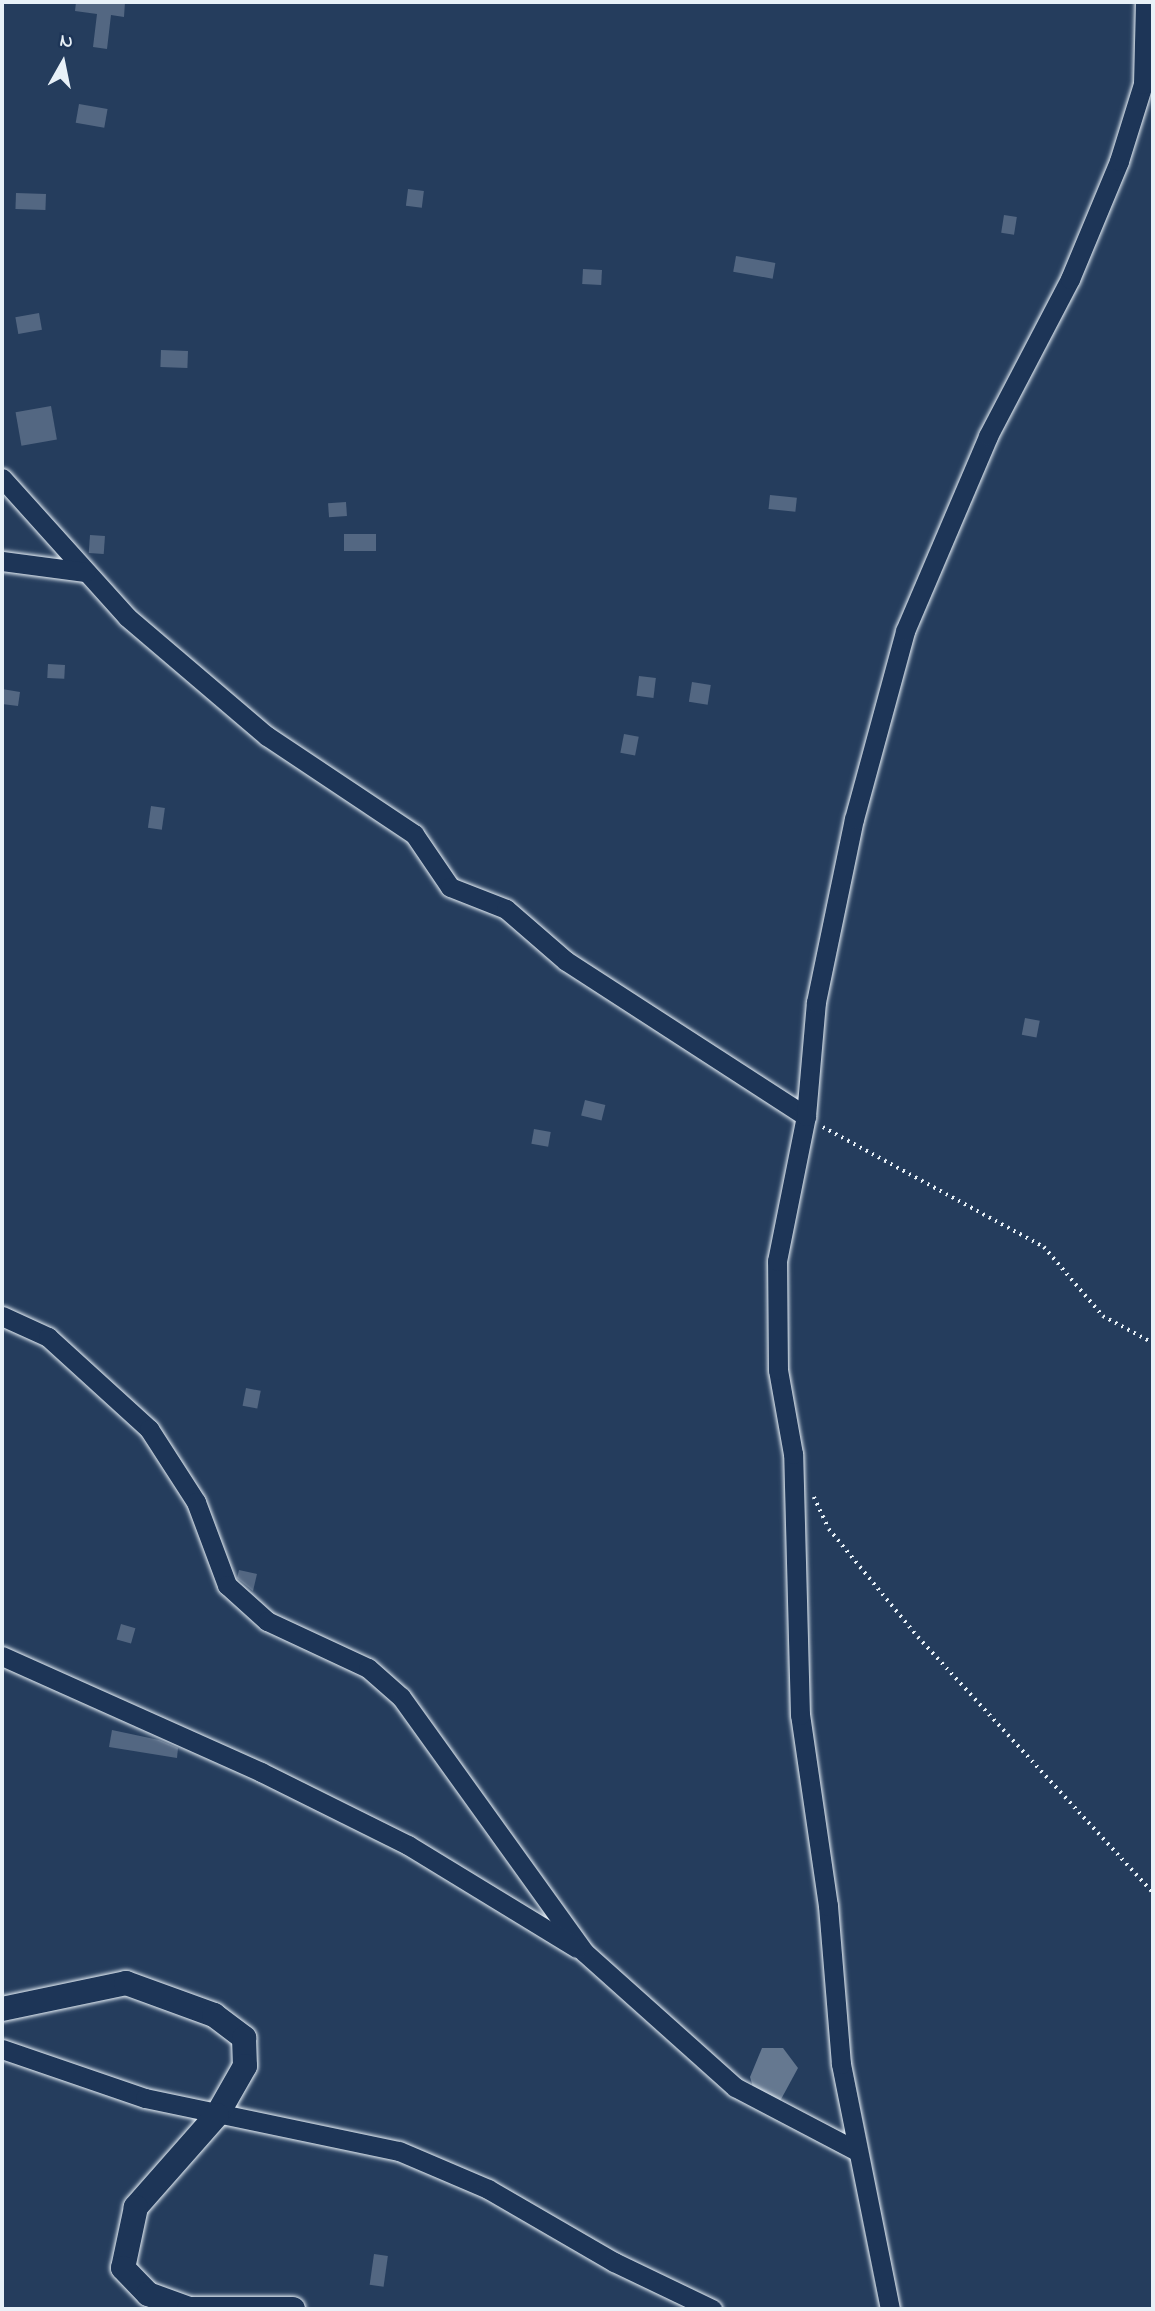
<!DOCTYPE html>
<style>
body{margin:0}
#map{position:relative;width:1155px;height:2311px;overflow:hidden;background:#253d5d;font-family:"Indie Flower",sans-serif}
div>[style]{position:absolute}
.water>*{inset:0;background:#657890}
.building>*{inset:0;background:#536782;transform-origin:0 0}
.path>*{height:3.5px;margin-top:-1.75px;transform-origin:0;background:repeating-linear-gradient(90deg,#e8f1f8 0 2px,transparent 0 7px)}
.roads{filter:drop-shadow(0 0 2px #e8f1f8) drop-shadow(0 0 2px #e8f1f8)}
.minor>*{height:19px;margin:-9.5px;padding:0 9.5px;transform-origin:9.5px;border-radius:9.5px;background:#1d3557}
.tertiary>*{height:24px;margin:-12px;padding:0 12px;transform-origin:12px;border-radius:12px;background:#1d3557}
span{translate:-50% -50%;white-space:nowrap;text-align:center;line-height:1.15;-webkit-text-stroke:5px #1d3557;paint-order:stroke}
.frame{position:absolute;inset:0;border:4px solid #e8f1f8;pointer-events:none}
.north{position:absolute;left:28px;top:28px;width:70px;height:70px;-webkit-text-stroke:5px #1d3557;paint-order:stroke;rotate:9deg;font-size:19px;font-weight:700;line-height:28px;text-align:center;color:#e8f1f8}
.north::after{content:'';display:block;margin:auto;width:24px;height:32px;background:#e8f1f8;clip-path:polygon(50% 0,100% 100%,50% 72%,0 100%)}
</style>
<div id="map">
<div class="water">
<div style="clip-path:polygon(762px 2048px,783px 2048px,798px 2068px,779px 2103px,754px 2090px,750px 2077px)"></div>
</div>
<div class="building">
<div style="clip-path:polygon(76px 2px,125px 2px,124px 17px,111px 15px,107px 49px,93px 47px,97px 14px,75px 11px)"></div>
<div style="left:79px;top:104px;width:29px;height:19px;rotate:10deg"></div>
<div style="left:408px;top:189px;width:16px;height:17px;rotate:7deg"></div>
<div style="left:16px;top:193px;width:30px;height:16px;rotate:2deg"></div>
<div style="left:1004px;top:215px;width:13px;height:18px;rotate:9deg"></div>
<div style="left:736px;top:256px;width:40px;height:16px;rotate:10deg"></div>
<div style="left:583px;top:269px;width:19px;height:15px;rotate:3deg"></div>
<div style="left:39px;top:313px;width:17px;height:24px;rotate:80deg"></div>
<div style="left:161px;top:350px;width:27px;height:17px;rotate:2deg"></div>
<div style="left:51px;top:406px;width:34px;height:36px;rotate:80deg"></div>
<div style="left:770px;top:495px;width:27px;height:14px;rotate:6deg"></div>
<div style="left:346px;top:502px;width:14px;height:18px;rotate:86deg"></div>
<div style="left:344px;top:534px;width:32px;height:17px"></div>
<div style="left:90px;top:535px;width:15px;height:18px;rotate:4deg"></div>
<div style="left:48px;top:664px;width:17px;height:14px;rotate:3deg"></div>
<div style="left:639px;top:676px;width:17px;height:20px;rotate:7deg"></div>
<div style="left:692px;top:682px;width:19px;height:20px;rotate:9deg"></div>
<div style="clip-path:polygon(2px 689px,20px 692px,18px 706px,2px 704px)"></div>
<div style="left:624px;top:734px;width:15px;height:19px;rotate:11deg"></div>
<div style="left:151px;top:806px;width:14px;height:22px;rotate:8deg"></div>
<div style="left:1025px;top:1018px;width:15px;height:17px;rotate:11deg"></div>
<div style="left:585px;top:1100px;width:21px;height:16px;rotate:14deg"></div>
<div style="left:534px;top:1129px;width:17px;height:15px;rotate:10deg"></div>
<div style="left:246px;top:1388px;width:15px;height:18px;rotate:11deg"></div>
<div style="clip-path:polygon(239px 1570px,257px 1574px,253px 1591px,237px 1578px)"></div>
<div style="left:121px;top:1624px;width:15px;height:16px;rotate:16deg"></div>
<div style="clip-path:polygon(112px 1730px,159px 1740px,178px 1748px,177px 1758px,109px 1747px)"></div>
<div style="left:374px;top:2254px;width:14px;height:31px;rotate:8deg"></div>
</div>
<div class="path">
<div style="left:823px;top:1127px;width:251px;rotate:28.5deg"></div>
<div style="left:1044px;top:1247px;width:91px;rotate:49.5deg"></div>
<div style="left:1103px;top:1316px;width:57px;rotate:28.4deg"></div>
<div style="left:814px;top:1497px;width:35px;rotate:65deg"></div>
<div style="left:829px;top:1529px;width:140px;rotate:50.5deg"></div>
<div style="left:918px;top:1637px;width:348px;rotate:47.4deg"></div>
</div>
<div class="roads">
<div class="minor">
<div style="left:2px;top:478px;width:187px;rotate:48deg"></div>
<div style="left:127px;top:617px;width:184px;rotate:40.4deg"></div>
<div style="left:267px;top:736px;width:177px;rotate:33.7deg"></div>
<div style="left:414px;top:834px;width:64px;rotate:55.8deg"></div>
<div style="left:450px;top:887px;width:60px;rotate:21.4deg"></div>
<div style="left:506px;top:909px;width:79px;rotate:40.9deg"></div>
<div style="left:566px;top:961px;width:286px;rotate:32.9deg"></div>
<div style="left:2px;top:561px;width:84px;rotate:7.5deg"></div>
<div style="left:2px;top:1316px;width:51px;rotate:24.5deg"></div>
<div style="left:48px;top:1337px;width:137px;rotate:42.3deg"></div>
<div style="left:149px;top:1429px;width:87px;rotate:57.2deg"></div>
<div style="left:196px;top:1502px;width:89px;rotate:69.5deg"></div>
<div style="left:227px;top:1585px;width:54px;rotate:42deg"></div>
<div style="left:267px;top:1621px;width:111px;rotate:25deg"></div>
<div style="left:368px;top:1668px;width:44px;rotate:41.3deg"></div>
<div style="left:401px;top:1697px;width:314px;rotate:54.3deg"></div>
<div style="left:584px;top:1952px;width:203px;rotate:41.8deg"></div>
<div style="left:735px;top:2087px;width:136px;rotate:27.7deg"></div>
<div style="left:2px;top:1656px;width:284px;rotate:24.1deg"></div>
<div style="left:261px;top:1772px;width:164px;rotate:26.4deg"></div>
<div style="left:408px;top:1845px;width:198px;rotate:31.4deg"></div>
<div style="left:2px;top:2049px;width:151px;rotate:18.9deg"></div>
<div style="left:145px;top:2098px;width:259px;rotate:11.8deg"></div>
<div style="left:399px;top:2151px;width:97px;rotate:23.1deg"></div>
<div style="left:488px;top:2189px;width:146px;rotate:30.1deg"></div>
<div style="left:614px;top:2262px;width:109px;rotate:25.6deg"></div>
<div style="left:890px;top:2309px;width:250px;rotate:-101.3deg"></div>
<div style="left:841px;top:2064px;width:159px;rotate:-94.7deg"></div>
<div style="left:828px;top:1906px;width:193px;rotate:-98.3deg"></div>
<div style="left:800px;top:1715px;width:261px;rotate:-91.5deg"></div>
<div style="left:793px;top:1454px;width:85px;rotate:-100.1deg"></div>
<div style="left:778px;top:1370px;width:109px;rotate:-90.5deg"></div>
<div style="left:777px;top:1261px;width:148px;rotate:-78.7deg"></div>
<div style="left:806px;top:1116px;width:114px;rotate:-85deg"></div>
<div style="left:816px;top:1002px;width:187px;rotate:-78.3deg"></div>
<div style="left:854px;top:819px;width:195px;rotate:-74.8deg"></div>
<div style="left:905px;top:631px;width:212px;rotate:-66.9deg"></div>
<div style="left:988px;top:436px;width:177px;rotate:-62.4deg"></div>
<div style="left:1070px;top:279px;width:128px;rotate:-67.4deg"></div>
<div style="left:1119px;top:161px;width:81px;rotate:-72.7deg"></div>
<div style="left:1143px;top:84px;width:82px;rotate:-88.6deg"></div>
</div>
<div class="tertiary">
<div style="left:2px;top:2009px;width:127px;rotate:-11.8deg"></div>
<div style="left:126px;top:1983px;width:94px;rotate:20deg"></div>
<div style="left:214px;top:2015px;width:38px;rotate:37deg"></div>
<div style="left:244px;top:2038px;width:28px;rotate:88deg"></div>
<div style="left:245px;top:2066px;width:56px;rotate:119.7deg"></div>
<div style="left:217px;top:2115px;width:123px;rotate:131.4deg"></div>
<div style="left:136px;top:2207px;width:62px;rotate:102deg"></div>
<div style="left:123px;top:2268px;width:36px;rotate:46deg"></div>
<div style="left:148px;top:2294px;width:44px;rotate:20.1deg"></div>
<div style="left:189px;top:2309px;width:104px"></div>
</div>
</div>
<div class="frame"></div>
<div class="north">N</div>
</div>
